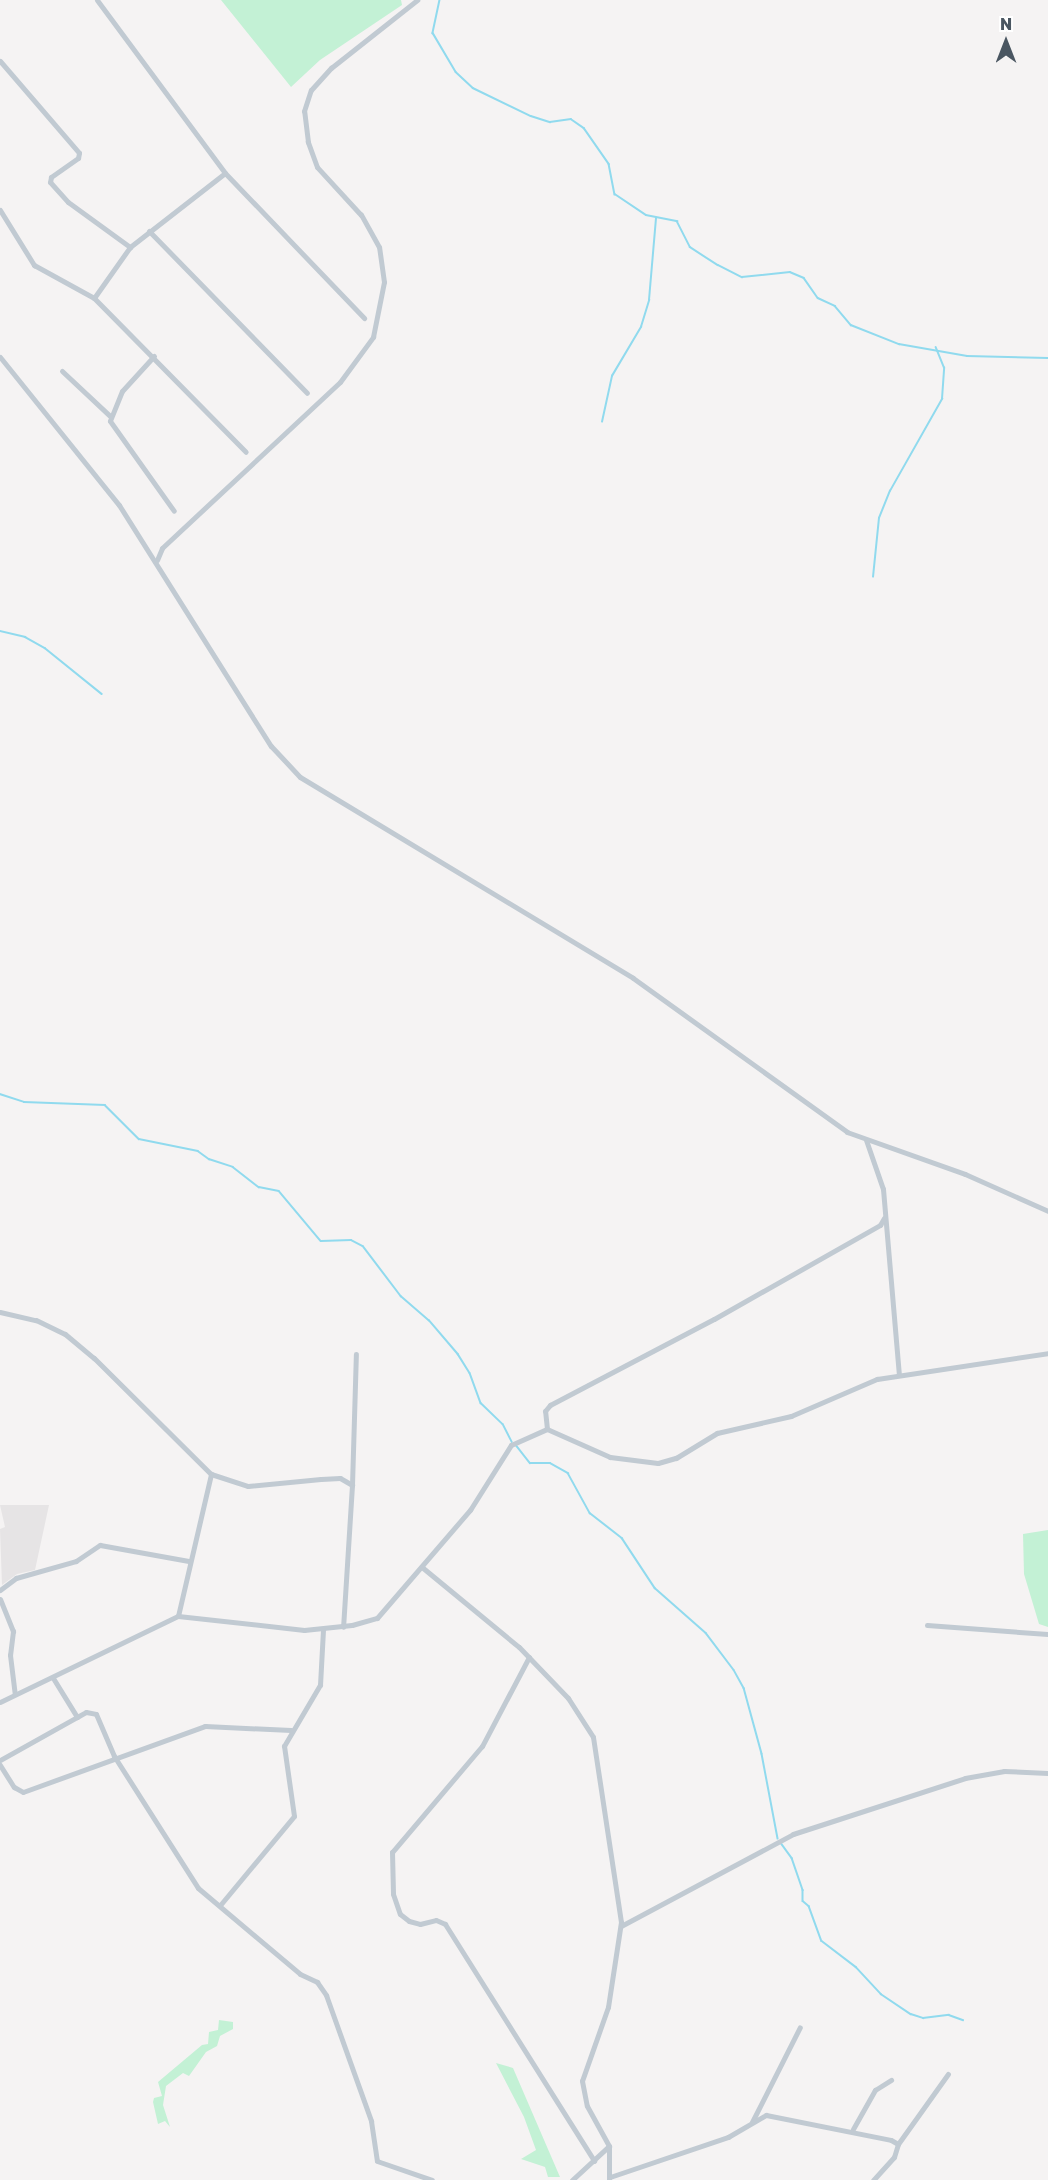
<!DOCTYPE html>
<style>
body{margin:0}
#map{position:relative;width:1048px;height:2180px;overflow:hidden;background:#f5f3f3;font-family:"Golos Text",sans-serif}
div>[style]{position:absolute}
.education>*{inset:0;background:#e6e4e5}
.green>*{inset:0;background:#c3f1d5}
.stream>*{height:1.5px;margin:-0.75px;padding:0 0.75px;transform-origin:0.75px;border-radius:0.75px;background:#90daee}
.street>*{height:5px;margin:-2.5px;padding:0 2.5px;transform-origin:2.5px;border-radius:2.5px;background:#c1cad2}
span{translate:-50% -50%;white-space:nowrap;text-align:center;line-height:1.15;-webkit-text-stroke:5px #fff;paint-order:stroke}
.north{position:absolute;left:976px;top:12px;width:60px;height:60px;-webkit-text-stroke:4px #fff;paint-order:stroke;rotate:0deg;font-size:16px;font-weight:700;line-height:24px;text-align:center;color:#4a5661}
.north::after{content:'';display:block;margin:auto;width:21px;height:27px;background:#4a5661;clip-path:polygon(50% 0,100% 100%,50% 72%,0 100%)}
</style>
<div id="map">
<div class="education">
<div style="clip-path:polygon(0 1505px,49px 1505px,35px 1570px,17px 1574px,2px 1585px,0 1529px,5px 1527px)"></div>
</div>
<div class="green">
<div style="clip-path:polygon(221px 0,401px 0,402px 5px,320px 60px,291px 87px)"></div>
<div style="clip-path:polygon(1048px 1530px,1048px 1627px,1039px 1624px,1024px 1574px,1023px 1534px)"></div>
<div style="clip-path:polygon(219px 2020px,233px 2022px,233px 2029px,220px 2036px,217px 2046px,206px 2052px,189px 2076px,183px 2073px,166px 2086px,163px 2105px,170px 2127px,165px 2121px,158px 2124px,153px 2102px,154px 2098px,162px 2096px,158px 2082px,202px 2045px,208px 2044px,209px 2032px,218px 2030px)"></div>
<div style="clip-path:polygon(496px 2063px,513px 2068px,560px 2177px,548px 2177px,545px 2167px,521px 2159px,536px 2150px,524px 2117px)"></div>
</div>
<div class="stream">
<div style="left:440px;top:0;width:34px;rotate:102deg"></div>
<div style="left:433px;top:33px;width:45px;rotate:59.5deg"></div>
<div style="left:456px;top:72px;width:23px;rotate:43deg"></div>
<div style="left:473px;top:88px;width:64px;rotate:25.8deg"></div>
<div style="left:531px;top:116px;width:20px;rotate:18deg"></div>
<div style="left:550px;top:122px;width:21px;rotate:-8deg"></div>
<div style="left:571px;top:119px;width:16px;rotate:35deg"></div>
<div style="left:584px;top:128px;width:44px;rotate:55.2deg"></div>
<div style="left:609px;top:164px;width:31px;rotate:79deg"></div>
<div style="left:615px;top:194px;width:37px;rotate:34deg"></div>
<div style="left:646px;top:215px;width:32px;rotate:11deg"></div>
<div style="left:677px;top:221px;width:29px;rotate:63deg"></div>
<div style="left:690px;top:247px;width:33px;rotate:33deg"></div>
<div style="left:718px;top:265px;width:27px;rotate:27deg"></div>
<div style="left:742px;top:277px;width:48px;rotate:-5.9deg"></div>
<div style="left:790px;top:272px;width:15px;rotate:23deg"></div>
<div style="left:804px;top:278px;width:24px;rotate:55deg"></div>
<div style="left:818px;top:298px;width:19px;rotate:25deg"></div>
<div style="left:835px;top:306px;width:25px;rotate:50deg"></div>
<div style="left:851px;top:325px;width:52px;rotate:21.6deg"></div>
<div style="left:899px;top:344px;width:69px;rotate:10deg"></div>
<div style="left:967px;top:356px;width:81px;rotate:1.4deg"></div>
<div style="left:602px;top:422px;width:47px;rotate:-77.7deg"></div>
<div style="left:612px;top:376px;width:57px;rotate:-59.4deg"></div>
<div style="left:641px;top:327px;width:28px;rotate:-73deg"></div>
<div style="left:649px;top:300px;width:82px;rotate:-85.1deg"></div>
<div style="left:873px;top:577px;width:59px;rotate:-84.2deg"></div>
<div style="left:879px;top:518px;width:29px;rotate:-68deg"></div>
<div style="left:890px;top:491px;width:106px;rotate:-60.5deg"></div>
<div style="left:942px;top:399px;width:31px;rotate:-86deg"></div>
<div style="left:944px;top:368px;width:22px;rotate:-112deg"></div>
<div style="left:0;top:631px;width:26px;rotate:13deg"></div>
<div style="left:25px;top:637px;width:23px;rotate:29deg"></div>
<div style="left:45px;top:648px;width:73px;rotate:38.9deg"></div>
<div style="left:0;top:1094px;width:25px;rotate:18deg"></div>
<div style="left:24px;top:1102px;width:81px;rotate:2.1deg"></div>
<div style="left:105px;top:1105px;width:48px;rotate:45deg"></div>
<div style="left:139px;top:1139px;width:60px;rotate:11.5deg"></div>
<div style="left:198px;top:1151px;width:14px;rotate:36deg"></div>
<div style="left:209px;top:1159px;width:25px;rotate:18deg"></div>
<div style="left:233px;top:1167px;width:33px;rotate:38deg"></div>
<div style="left:259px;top:1187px;width:20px;rotate:11deg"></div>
<div style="left:279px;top:1191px;width:65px;rotate:50deg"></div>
<div style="left:321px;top:1241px;width:30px;rotate:-2deg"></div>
<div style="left:351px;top:1240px;width:13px;rotate:27deg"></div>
<div style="left:363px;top:1246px;width:63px;rotate:52.8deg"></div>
<div style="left:401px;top:1296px;width:37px;rotate:41deg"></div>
<div style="left:429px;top:1320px;width:45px;rotate:49.5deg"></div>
<div style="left:458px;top:1354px;width:22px;rotate:58deg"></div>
<div style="left:470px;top:1373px;width:32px;rotate:70deg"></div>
<div style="left:481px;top:1403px;width:30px;rotate:44deg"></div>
<div style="left:503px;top:1424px;width:20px;rotate:63deg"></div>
<div style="left:516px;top:1445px;width:23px;rotate:52deg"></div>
<div style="left:530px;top:1463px;width:20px"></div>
<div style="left:550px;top:1463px;width:21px;rotate:29deg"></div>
<div style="left:568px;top:1473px;width:46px;rotate:61.2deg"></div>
<div style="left:590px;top:1513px;width:41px;rotate:38deg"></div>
<div style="left:622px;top:1538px;width:60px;rotate:56.6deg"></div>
<div style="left:655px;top:1588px;width:68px;rotate:41.4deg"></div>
<div style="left:706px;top:1633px;width:46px;rotate:52.9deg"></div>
<div style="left:734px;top:1670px;width:21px;rotate:61deg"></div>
<div style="left:744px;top:1688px;width:68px;rotate:74.7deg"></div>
<div style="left:762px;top:1754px;width:86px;rotate:79.3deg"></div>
<div style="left:781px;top:1843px;width:19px;rotate:54deg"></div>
<div style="left:792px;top:1858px;width:34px;rotate:71deg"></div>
<div style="left:803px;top:1890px;width:11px;rotate:90deg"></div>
<div style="left:803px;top:1901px;width:8px;rotate:40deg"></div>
<div style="left:809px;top:1906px;width:37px;rotate:70deg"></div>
<div style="left:822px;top:1941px;width:43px;rotate:37.4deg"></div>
<div style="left:856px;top:1967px;width:37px;rotate:47deg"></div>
<div style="left:881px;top:1994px;width:36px;rotate:34deg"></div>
<div style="left:911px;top:2014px;width:13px;rotate:18deg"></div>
<div style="left:923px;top:2018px;width:26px;rotate:-7deg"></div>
<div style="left:949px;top:2015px;width:15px;rotate:20deg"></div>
</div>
<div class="street">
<div style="left:97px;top:0;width:215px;rotate:53.5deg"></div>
<div style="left:225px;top:173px;width:201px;rotate:46.2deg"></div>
<div style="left:0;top:61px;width:121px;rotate:49.3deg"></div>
<div style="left:79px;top:153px;width:5px;rotate:101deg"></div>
<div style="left:78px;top:158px;width:33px;rotate:145deg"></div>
<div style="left:51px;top:177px;width:5px;rotate:101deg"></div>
<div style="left:50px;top:182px;width:27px;rotate:48deg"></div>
<div style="left:68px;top:202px;width:77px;rotate:36deg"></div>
<div style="left:0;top:210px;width:65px;rotate:58.3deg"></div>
<div style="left:34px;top:265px;width:68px;rotate:28.8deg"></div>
<div style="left:94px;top:298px;width:216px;rotate:45.4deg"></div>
<div style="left:149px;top:231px;width:226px;rotate:45.7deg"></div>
<div style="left:94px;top:298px;width:62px;rotate:-54.8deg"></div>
<div style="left:130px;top:247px;width:120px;rotate:-37.9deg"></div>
<div style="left:154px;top:356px;width:47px;rotate:132.4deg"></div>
<div style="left:122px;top:391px;width:32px;rotate:112deg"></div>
<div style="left:110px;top:421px;width:110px;rotate:54.6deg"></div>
<div style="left:0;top:357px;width:190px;rotate:51.2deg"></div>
<div style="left:119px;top:505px;width:285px;rotate:57.8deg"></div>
<div style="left:271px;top:746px;width:42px;rotate:46.9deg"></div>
<div style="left:300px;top:777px;width:389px;rotate:31.1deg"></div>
<div style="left:633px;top:978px;width:264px;rotate:35.7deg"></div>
<div style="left:847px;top:1132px;width:125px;rotate:19.6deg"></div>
<div style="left:965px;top:1174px;width:91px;rotate:24deg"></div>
<div style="left:62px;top:371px;width:66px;rotate:43.2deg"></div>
<div style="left:157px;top:560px;width:13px;rotate:-67deg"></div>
<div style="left:162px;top:548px;width:243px;rotate:-43deg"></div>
<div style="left:340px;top:382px;width:56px;rotate:-53.7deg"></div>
<div style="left:373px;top:337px;width:56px;rotate:-78.7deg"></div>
<div style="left:384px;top:282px;width:35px;rotate:-98deg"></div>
<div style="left:379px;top:247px;width:37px;rotate:-119deg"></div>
<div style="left:361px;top:215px;width:65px;rotate:-132.5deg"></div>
<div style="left:317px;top:167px;width:27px;rotate:-110deg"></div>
<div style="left:308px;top:142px;width:31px;rotate:-97deg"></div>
<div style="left:304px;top:111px;width:22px;rotate:-72deg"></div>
<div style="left:311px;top:90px;width:30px;rotate:-48deg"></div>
<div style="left:331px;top:68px;width:110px;rotate:-38.3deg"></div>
<div style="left:866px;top:1140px;width:52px;rotate:70.9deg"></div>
<div style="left:883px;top:1189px;width:186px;rotate:85.1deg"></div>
<div style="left:0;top:1312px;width:37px;rotate:13deg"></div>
<div style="left:36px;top:1320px;width:32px;rotate:26deg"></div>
<div style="left:65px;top:1334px;width:38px;rotate:40deg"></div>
<div style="left:94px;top:1358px;width:165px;rotate:44.8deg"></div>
<div style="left:211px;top:1474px;width:39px;rotate:18deg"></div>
<div style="left:248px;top:1486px;width:73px;rotate:-5.5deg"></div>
<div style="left:321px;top:1479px;width:19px;rotate:-3deg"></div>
<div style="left:340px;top:1478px;width:14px;rotate:30deg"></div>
<div style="left:352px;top:1485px;width:142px;rotate:93.6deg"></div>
<div style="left:547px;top:1429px;width:18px;rotate:-96deg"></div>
<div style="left:545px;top:1411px;width:8px;rotate:-50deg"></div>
<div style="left:550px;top:1405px;width:185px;rotate:-27.7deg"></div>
<div style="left:714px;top:1319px;width:191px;rotate:-29.5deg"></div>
<div style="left:880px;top:1225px;width:8px;rotate:-60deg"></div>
<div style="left:352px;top:1485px;width:131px;rotate:-88.3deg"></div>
<div style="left:423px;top:1568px;width:124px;rotate:39.5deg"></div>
<div style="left:519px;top:1647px;width:71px;rotate:46.1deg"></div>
<div style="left:568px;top:1698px;width:46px;rotate:57.3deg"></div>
<div style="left:593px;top:1737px;width:187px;rotate:81.4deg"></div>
<div style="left:621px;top:1922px;width:86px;rotate:98.7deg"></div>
<div style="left:608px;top:2007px;width:78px;rotate:109.4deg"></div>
<div style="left:582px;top:2081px;width:25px;rotate:79deg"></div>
<div style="left:587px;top:2106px;width:46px;rotate:61.2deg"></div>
<div style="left:609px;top:2146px;width:34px;rotate:90deg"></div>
<div style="left:0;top:1590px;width:20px;rotate:-37deg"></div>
<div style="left:16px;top:1578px;width:62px;rotate:-15.8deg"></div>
<div style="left:76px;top:1561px;width:29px;rotate:-34deg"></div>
<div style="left:100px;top:1545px;width:90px;rotate:10.2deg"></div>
<div style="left:0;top:1599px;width:35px;rotate:68deg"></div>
<div style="left:13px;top:1631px;width:24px;rotate:97deg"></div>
<div style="left:10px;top:1655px;width:39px;rotate:83deg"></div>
<div style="left:178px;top:1616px;width:146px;rotate:-76.9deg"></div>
<div style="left:927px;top:1625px;width:121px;rotate:4.3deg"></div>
<div style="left:529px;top:1657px;width:101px;rotate:117.8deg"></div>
<div style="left:482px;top:1746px;width:139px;rotate:130.3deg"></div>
<div style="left:392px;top:1852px;width:42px;rotate:88.6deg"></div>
<div style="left:393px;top:1894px;width:21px;rotate:71deg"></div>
<div style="left:400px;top:1914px;width:11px;rotate:38deg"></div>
<div style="left:409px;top:1921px;width:11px;rotate:15deg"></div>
<div style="left:420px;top:1924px;width:16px;rotate:-14deg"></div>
<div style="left:436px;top:1920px;width:10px;rotate:24deg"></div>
<div style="left:445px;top:1924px;width:280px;rotate:57.8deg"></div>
<div style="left:53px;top:1678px;width:46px;rotate:58.4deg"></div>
<div style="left:77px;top:1717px;width:10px;rotate:-29deg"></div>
<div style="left:86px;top:1712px;width:10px;rotate:11deg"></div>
<div style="left:96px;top:1714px;width:46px;rotate:66.8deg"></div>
<div style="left:114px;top:1756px;width:156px;rotate:57.5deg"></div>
<div style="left:198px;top:1888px;width:133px;rotate:40.1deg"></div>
<div style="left:300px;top:1974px;width:19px;rotate:25deg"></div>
<div style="left:317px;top:1982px;width:16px;rotate:55deg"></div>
<div style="left:326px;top:1995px;width:134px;rotate:70.3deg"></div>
<div style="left:371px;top:2121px;width:40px;rotate:81.5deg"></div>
<div style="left:377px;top:2161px;width:58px;rotate:19.1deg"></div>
<div style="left:0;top:1702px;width:198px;rotate:-25.8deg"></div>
<div style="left:178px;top:1616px;width:127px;rotate:6.3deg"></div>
<div style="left:304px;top:1630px;width:48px;rotate:-5.9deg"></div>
<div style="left:352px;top:1625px;width:26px;rotate:-16deg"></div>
<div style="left:377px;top:1618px;width:143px;rotate:-49.3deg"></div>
<div style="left:470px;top:1510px;width:77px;rotate:-57.8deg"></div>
<div style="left:511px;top:1445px;width:39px;rotate:-24deg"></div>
<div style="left:547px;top:1429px;width:69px;rotate:24deg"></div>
<div style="left:610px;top:1457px;width:48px;rotate:7.1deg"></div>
<div style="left:658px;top:1463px;width:19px;rotate:-16deg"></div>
<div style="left:676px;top:1458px;width:48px;rotate:-31.4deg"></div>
<div style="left:717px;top:1433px;width:76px;rotate:-12.9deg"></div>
<div style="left:791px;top:1416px;width:94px;rotate:-23.3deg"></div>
<div style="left:877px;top:1379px;width:173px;rotate:-8.6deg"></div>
<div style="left:0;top:1760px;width:88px;rotate:-29.2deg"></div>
<div style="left:0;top:1765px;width:26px;rotate:58deg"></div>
<div style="left:14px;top:1787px;width:10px;rotate:29deg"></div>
<div style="left:23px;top:1792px;width:194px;rotate:-19.9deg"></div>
<div style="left:205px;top:1726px;width:86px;rotate:2.7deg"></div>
<div style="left:221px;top:1904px;width:114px;rotate:-50.3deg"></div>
<div style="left:294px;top:1816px;width:71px;rotate:-98.1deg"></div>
<div style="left:284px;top:1746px;width:71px;rotate:-59.5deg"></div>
<div style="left:320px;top:1685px;width:56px;rotate:-86.9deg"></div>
<div style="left:621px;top:1926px;width:195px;rotate:-28.1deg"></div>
<div style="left:793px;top:1834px;width:181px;rotate:-18deg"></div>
<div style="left:965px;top:1778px;width:40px;rotate:-10deg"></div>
<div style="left:1004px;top:1771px;width:44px;rotate:2.6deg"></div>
<div style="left:752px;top:2122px;width:106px;rotate:-63.2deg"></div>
<div style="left:853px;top:2129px;width:45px;rotate:-60.6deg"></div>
<div style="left:875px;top:2090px;width:19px;rotate:-32deg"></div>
<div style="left:898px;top:2144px;width:86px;rotate:-54.5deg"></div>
<div style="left:610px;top:2177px;width:125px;rotate:-18.7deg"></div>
<div style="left:728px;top:2137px;width:44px;rotate:-30.1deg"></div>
<div style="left:766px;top:2115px;width:127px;rotate:11.3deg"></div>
<div style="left:891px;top:2140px;width:8px;rotate:30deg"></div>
<div style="left:898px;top:2144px;width:14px;rotate:107deg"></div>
<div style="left:894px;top:2157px;width:31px;rotate:132deg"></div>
<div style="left:572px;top:2180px;width:50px;rotate:-42.6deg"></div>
</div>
<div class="north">N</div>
</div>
